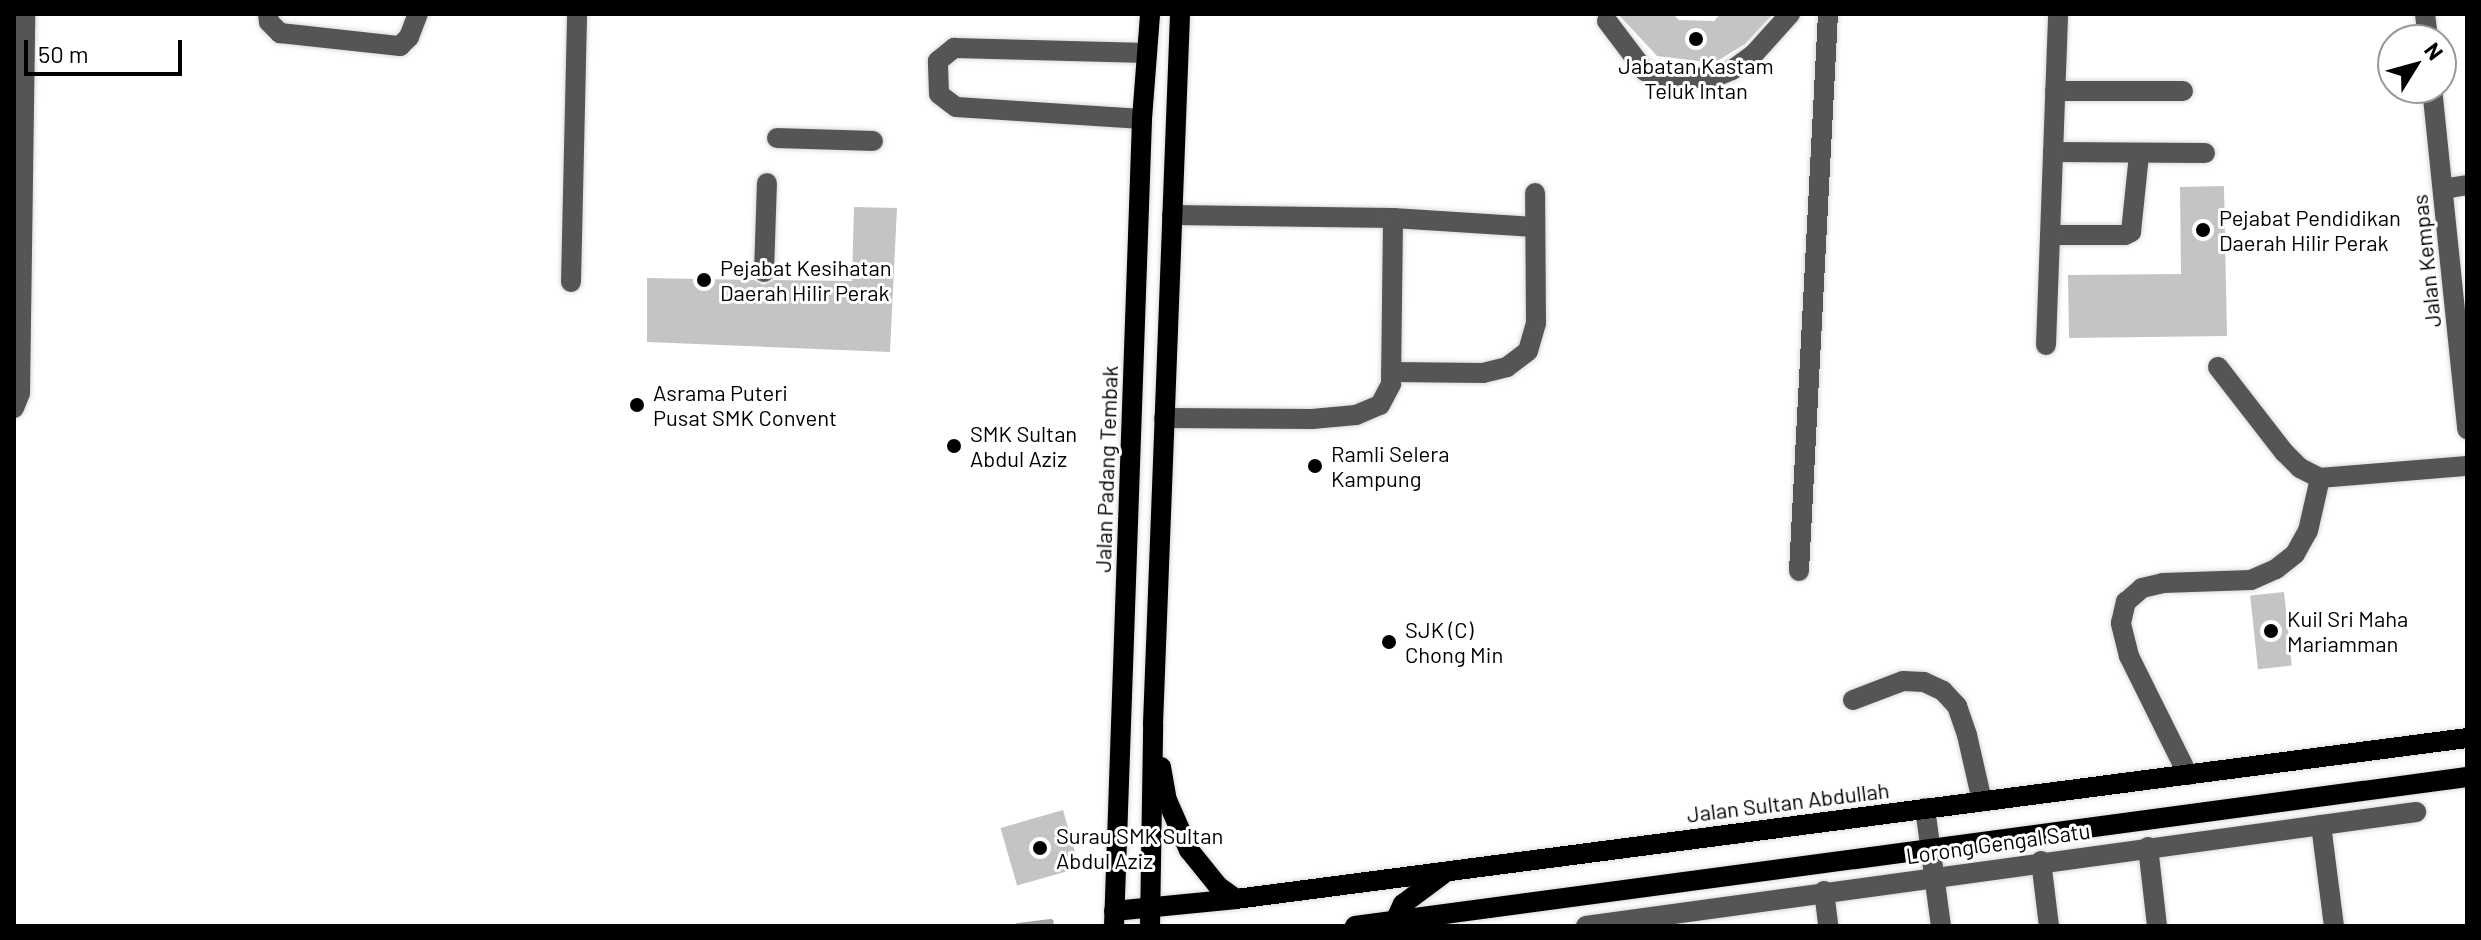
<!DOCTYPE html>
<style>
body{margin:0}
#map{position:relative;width:2481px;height:940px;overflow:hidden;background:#fff;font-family:Barlow,sans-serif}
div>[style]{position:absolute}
.stream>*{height:6px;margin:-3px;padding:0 3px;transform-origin:3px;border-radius:3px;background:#a3a3a3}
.building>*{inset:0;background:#c4c4c4;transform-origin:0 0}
.roads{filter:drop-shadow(0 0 2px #dbdbdb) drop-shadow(0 0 2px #dbdbdb)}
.minor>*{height:20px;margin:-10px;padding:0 10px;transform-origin:10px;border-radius:10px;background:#555}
.major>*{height:20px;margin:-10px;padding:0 10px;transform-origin:10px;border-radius:10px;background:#000}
.dots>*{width:22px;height:22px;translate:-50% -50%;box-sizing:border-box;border:4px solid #fff;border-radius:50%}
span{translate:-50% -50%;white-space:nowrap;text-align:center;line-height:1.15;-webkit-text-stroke:6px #fff;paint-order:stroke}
.poi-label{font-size:22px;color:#000}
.left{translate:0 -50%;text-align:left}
.street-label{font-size:22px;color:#000}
.frame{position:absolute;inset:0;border:16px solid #000;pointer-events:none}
.north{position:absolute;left:2377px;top:24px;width:80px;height:80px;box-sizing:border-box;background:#fff;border:2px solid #999;border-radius:50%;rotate:53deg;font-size:22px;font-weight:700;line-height:32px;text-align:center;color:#000}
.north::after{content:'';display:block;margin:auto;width:28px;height:36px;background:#000;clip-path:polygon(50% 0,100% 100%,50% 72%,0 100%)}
.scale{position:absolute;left:24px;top:40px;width:158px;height:36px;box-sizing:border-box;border:4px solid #000;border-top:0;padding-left:10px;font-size:24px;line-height:28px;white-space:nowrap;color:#000;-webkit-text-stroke:6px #fff;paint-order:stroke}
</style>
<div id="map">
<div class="stream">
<div style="left:1018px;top:926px;width:33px;rotate:-7deg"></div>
</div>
<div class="building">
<div style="clip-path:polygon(1618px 14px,1673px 14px,1679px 20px,1714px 21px,1720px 14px,1773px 14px,1745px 44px,1714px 63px,1657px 56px)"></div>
<div style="clip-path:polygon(2224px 186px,2227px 336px,2069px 338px,2068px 275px,2181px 274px,2180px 187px)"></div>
<div style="clip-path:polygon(854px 207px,897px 208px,890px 352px,647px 342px,647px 278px,754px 280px,764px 285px,774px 280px,852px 281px)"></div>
<div style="left:2284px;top:592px;width:74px;height:34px;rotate:84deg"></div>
<div style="left:1063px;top:810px;width:60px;height:65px;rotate:74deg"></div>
</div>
<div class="roads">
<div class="minor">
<div style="left:268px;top:14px;width:8px;rotate:83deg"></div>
<div style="left:269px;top:22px;width:16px;rotate:45deg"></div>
<div style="left:280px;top:33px;width:121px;rotate:6.2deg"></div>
<div style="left:400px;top:46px;width:13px;rotate:-45deg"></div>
<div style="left:409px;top:37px;width:25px;rotate:-69deg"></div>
<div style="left:2425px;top:14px;width:26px;rotate:83deg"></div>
<div style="left:1607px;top:21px;width:63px;rotate:52.8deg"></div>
<div style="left:1645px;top:71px;width:14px;rotate:25deg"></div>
<div style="left:1658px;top:77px;width:55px;rotate:1deg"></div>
<div style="left:1713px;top:78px;width:21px;rotate:-23deg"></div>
<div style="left:1732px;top:70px;width:27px;rotate:-36deg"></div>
<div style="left:1754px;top:54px;width:54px;rotate:-48deg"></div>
<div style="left:2432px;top:88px;width:343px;rotate:84.1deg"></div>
<div style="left:2055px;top:91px;width:128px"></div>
<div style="left:1142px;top:119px;width:186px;rotate:-176.3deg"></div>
<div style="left:956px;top:107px;width:21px;rotate:-143deg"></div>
<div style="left:939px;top:94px;width:33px;rotate:-92deg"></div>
<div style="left:938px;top:61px;width:21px;rotate:-39deg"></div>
<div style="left:954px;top:48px;width:193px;rotate:1.5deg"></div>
<div style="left:777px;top:138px;width:96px;rotate:1.8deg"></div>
<div style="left:2053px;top:152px;width:152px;rotate:0.4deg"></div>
<div style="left:2443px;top:189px;width:24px;rotate:-9deg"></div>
<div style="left:1172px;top:215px;width:221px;rotate:0.8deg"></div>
<div style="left:1393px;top:218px;width:142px;rotate:3.6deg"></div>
<div style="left:2050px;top:235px;width:75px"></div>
<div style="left:2125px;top:235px;width:7px;rotate:-27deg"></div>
<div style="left:2131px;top:232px;width:78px;rotate:-84.1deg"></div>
<div style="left:764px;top:272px;width:89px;rotate:-88.1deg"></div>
<div style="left:571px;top:282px;width:268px;rotate:-88.7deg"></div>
<div style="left:2046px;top:345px;width:331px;rotate:-87.9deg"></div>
<div style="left:2218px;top:367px;width:108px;rotate:52.2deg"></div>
<div style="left:2284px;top:452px;width:23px;rotate:45deg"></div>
<div style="left:2300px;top:468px;width:22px;rotate:27deg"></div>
<div style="left:2320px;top:478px;width:147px;rotate:-4.7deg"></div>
<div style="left:1391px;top:372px;width:92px;rotate:0.6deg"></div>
<div style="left:1483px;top:373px;width:25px;rotate:-14deg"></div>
<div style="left:1507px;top:367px;width:26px;rotate:-37deg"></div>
<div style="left:1528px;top:351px;width:29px;rotate:-74deg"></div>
<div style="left:1536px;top:323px;width:130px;rotate:-90.4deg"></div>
<div style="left:14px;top:408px;width:16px;rotate:-68deg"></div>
<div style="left:20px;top:393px;width:379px;rotate:-89.2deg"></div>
<div style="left:1164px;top:418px;width:148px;rotate:0.4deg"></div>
<div style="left:1312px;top:419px;width:44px;rotate:-5.2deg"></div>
<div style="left:1356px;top:415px;width:26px;rotate:-23deg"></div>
<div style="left:1380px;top:405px;width:24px;rotate:-62deg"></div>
<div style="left:1391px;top:384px;width:166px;rotate:-89.3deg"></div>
<div style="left:1799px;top:571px;width:558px;rotate:-87.02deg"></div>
<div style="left:1853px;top:700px;width:53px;rotate:-20.8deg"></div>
<div style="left:1903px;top:681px;width:21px;rotate:3deg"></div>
<div style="left:1924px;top:682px;width:21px;rotate:25deg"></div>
<div style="left:1943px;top:691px;width:21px;rotate:47deg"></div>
<div style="left:1957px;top:706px;width:31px;rotate:71deg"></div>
<div style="left:1967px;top:735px;width:68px;rotate:77.2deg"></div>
<div style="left:2188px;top:775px;width:133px;rotate:-116.4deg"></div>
<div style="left:2129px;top:656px;width:34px;rotate:-104deg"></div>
<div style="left:2121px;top:623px;width:22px;rotate:-77deg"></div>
<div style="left:2126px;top:602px;width:21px;rotate:-41deg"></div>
<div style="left:2142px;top:588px;width:22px;rotate:-13deg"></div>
<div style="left:2163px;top:583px;width:88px;rotate:-2deg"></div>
<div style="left:2251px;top:580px;width:27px;rotate:-24deg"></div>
<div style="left:2276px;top:569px;width:24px;rotate:-38deg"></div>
<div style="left:2295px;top:554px;width:26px;rotate:-61deg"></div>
<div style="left:2308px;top:531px;width:54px;rotate:-77.2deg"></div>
<div style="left:1925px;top:808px;width:119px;rotate:82.3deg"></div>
<div style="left:2321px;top:825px;width:102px;rotate:82.7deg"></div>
<div style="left:2148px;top:847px;width:80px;rotate:83.5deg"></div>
<div style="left:2041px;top:861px;width:65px;rotate:83deg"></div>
<div style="left:1824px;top:891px;width:35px;rotate:83deg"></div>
<div style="left:1586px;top:926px;width:838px;rotate:-7.82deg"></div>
</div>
<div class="major">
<div style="left:1161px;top:767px;width:34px;rotate:80deg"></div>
<div style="left:1167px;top:800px;width:55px;rotate:66.3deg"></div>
<div style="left:1189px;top:850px;width:46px;rotate:51.1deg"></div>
<div style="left:1218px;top:886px;width:22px;rotate:36deg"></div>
<div style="left:1114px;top:911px;width:123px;rotate:-5.6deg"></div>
<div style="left:1236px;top:899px;width:1241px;rotate:-7.45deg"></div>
<div style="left:1395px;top:921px;width:19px;rotate:-65deg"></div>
<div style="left:1403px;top:904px;width:54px;rotate:-36.7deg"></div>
<div style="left:1114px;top:926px;width:807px;rotate:-88.01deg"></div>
<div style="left:1142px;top:119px;width:105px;rotate:-85.6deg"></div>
<div style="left:1150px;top:926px;width:202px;rotate:-89.1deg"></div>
<div style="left:1153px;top:724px;width:711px;rotate:-87.82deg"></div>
<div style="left:1355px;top:926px;width:1122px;rotate:-7.63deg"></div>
</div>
</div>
<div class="dots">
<div style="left:1696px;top:39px;background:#000"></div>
<div style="left:2203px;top:230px;background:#000"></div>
<div style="left:704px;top:280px;background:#000"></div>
<div style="left:637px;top:405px;background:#000"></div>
<div style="left:954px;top:446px;background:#000"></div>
<div style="left:1315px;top:466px;background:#000"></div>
<div style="left:2271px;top:631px;background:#000"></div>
<div style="left:1389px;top:642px;background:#000"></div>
<div style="left:1040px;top:848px;background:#000"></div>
</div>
<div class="poi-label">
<span style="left:1696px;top:78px">Jabatan Kastam<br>Teluk Intan</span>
<span class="left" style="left:2219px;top:230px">Pejabat Pendidikan<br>Daerah Hilir Perak</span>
<span class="left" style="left:720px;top:280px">Pejabat Kesihatan<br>Daerah Hilir Perak</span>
<span class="left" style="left:653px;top:405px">Asrama Puteri<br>Pusat SMK Convent</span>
<span class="left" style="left:970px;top:446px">SMK Sultan<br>Abdul Aziz</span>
<span class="left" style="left:1331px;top:466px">Ramli Selera<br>Kampung</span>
<span class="left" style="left:2287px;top:631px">Kuil Sri Maha<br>Mariamman</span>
<span class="left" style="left:1405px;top:642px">SJK (C)<br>Chong Min</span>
<span class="left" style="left:1056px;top:848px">Surau SMK Sultan<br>Abdul Aziz</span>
</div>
<div class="street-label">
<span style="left:2426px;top:261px;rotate:-96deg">Jalan Kempas</span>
<span style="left:1106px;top:469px;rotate:-88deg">Jalan Padang Tembak</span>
<span style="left:1788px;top:802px;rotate:-7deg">Jalan Sultan Abdullah</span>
<span style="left:1998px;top:843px;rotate:-8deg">Lorong Gengal Satu</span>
</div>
<div class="frame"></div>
<div class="north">N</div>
<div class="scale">50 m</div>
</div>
